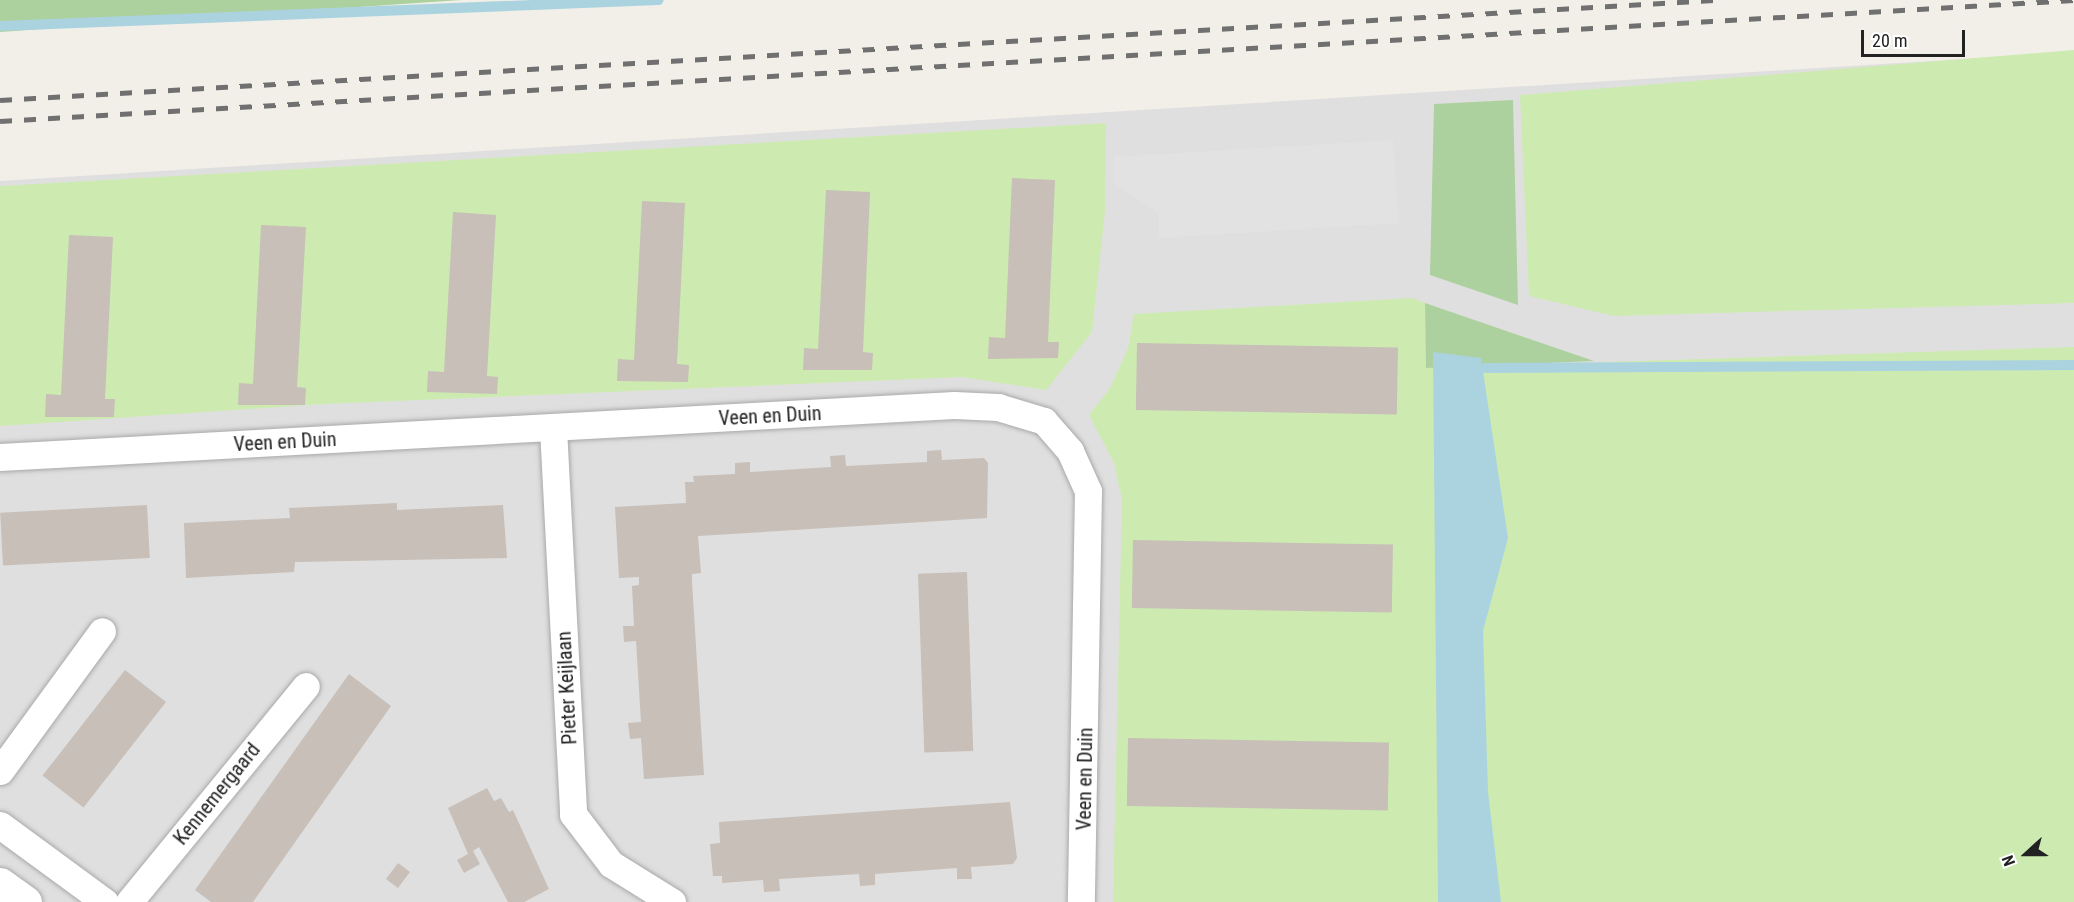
<!DOCTYPE html>
<style>
body{margin:0}
#map{position:relative;width:2074px;height:902px;overflow:hidden;background:#f2efe9;font-family:"Roboto Condensed",sans-serif}
div>[style]{position:absolute}
.residential>*{inset:0;background:#e0dfdf}
.grass>*{inset:0;background:#cdebb0}
.forest>*{inset:0;background:#add19e}
.parking>*{inset:0;background:#e2e2e2}
.water>*{inset:0;background:#aad3df}
.stream>*{height:10px;margin:-5px;padding:0 5px;transform-origin:5px;border-radius:5px;background:#aad3df}
.building>*{inset:0;background:#c7bfb8;transform-origin:0 0}
.roads{filter:drop-shadow(0 0 2px #a9a9a9) drop-shadow(0 0 2px #a9a9a9)}
.minor>*{height:27px;margin:-13.5px;padding:0 13.5px;transform-origin:13.5px;border-radius:13.5px;background:#fff}
.tertiary>*{height:33px;margin:-16.5px;padding:0 16.5px;transform-origin:16.5px;border-radius:16.5px;background:#fff}
.rail>*{height:4.5px;margin-top:-2.25px;transform-origin:0;background:repeating-linear-gradient(90deg,#707070 0 12px,transparent 0 24px)}
span{translate:-50% -50%;white-space:nowrap;text-align:center;line-height:1.15;-webkit-text-stroke:4.5px #fff;paint-order:stroke}
.street-label{font-size:20px;color:#222}
.north{position:absolute;left:1996px;top:824px;width:60px;height:60px;-webkit-text-stroke:4px #fff;paint-order:stroke;rotate:249deg;font-size:16px;font-weight:700;line-height:24px;text-align:center;color:#222}
.north::after{content:'';display:block;margin:auto;width:21px;height:27px;background:#222;clip-path:polygon(50% 0,100% 100%,50% 72%,0 100%)}
.scale{position:absolute;left:1861px;top:30px;width:104px;height:27px;box-sizing:border-box;border:3px solid #222;border-top:0;padding-left:8px;font-size:18px;line-height:21px;white-space:nowrap;color:#222;-webkit-text-stroke:4px #fff;paint-order:stroke}
</style>
<div id="map">
<div class="residential">
<div style="clip-path:polygon(2074px 52px,2074px 902px,0 902px,0 181px)"></div>
</div>
<div class="grass">
<div style="clip-path:polygon(2074px 50px,2074px 303px,1614px 316px,1529px 296px,1520px 95px)"></div>
<div style="clip-path:polygon(1106px 123px,1105px 211px,1092px 332px,1046px 390px,962px 377px,324px 404px,0 426px,0 186px)"></div>
<div style="clip-path:polygon(1412px 298px,1425px 303px,1426px 368px,2074px 347px,2074px 902px,1113px 902px,1122px 500px,1114px 463px,1089px 415px,1110px 388px,1128px 348px,1134px 314px)"></div>
</div>
<div class="forest">
<div style="clip-path:polygon(0 0,461px 0,0 32px)"></div>
<div style="clip-path:polygon(1513px 100px,1518px 305px,1430px 275px,1434px 104px)"></div>
<div style="clip-path:polygon(1425px 303px,1594px 361px,1426px 368px)"></div>
</div>
<div class="parking">
<div style="clip-path:polygon(1393px 140px,1399px 223px,1159px 238px,1159px 213px,1113px 184px,1114px 157px)"></div>
</div>
<div class="water">
<div style="clip-path:polygon(1433px 352px,1481px 358px,1508px 538px,1483px 631px,1488px 792px,1501px 902px,1438px 902px)"></div>
</div>
<div class="stream">
<div style="left:0;top:26px;width:659px;rotate:-2.26deg"></div>
<div style="left:1485px;top:368px;width:589px;rotate:-0.29deg"></div>
</div>
<div class="building">
<div style="clip-path:polygon(1012px 178px,1055px 180px,1048px 342px,1059px 342px,1058px 358px,988px 359px,989px 337px,1005px 338px)"></div>
<div style="clip-path:polygon(826px 190px,870px 192px,863px 352px,873px 353px,872px 370px,803px 370px,804px 348px,818px 349px)"></div>
<div style="clip-path:polygon(642px 201px,685px 203px,677px 364px,689px 365px,688px 382px,617px 381px,618px 359px,634px 360px)"></div>
<div style="clip-path:polygon(453px 212px,496px 215px,487px 376px,498px 377px,497px 394px,427px 392px,428px 371px,444px 372px)"></div>
<div style="clip-path:polygon(261px 225px,306px 227px,297px 387px,306px 388px,305px 405px,238px 405px,239px 383px,253px 384px)"></div>
<div style="clip-path:polygon(69px 235px,113px 237px,105px 399px,115px 399px,114px 417px,45px 417px,46px 394px,61px 395px)"></div>
<div style="left:1137px;top:343px;width:261px;height:67px;rotate:1deg"></div>
<div style="clip-path:polygon(941px 450px,942px 460px,984px 458px,988px 463px,987px 518px,698px 536px,701px 573px,692px 574px,692px 582px,704px 775px,644px 779px,641px 738px,630px 739px,628px 723px,641px 722px,636px 641px,624px 642px,623px 626px,634px 626px,632px 586px,639px 585px,639px 577px,619px 578px,615px 507px,686px 503px,685px 482px,694px 482px,693px 476px,735px 474px,735px 463px,750px 462px,750px 472px,831px 467px,830px 456px,845px 455px,846px 466px,927px 462px,927px 451px)"></div>
<div style="clip-path:polygon(397px 503px,397px 510px,503px 505px,507px 558px,295px 562px,294px 572px,186px 578px,184px 523px,290px 518px,289px 508px)"></div>
<div style="left:147px;top:505px;width:53px;height:147px;rotate:87deg"></div>
<div style="left:1133px;top:540px;width:260px;height:68px;rotate:1deg"></div>
<div style="left:967px;top:572px;width:179px;height:49px;rotate:88deg"></div>
<div style="left:125px;top:670px;width:52px;height:134px;rotate:38deg"></div>
<div style="clip-path:polygon(349px 674px,391px 706px,253px 902px,211px 902px,195px 890px)"></div>
<div style="left:1128px;top:738px;width:261px;height:68px;rotate:1deg"></div>
<div style="clip-path:polygon(487px 788px,494px 801px,501px 798px,509px 812px,513px 810px,549px 889px,524px 902px,508px 902px,479px 847px,473px 851px,480px 864px,464px 873px,457px 860px,468px 854px,448px 808px)"></div>
<div style="clip-path:polygon(1010px 802px,1017px 858px,1013px 864px,971px 867px,972px 879px,957px 879px,957px 868px,875px 874px,875px 885px,860px 886px,859px 874px,779px 879px,780px 891px,764px 892px,763px 880px,722px 883px,722px 876px,713px 876px,710px 844px,720px 843px,719px 822px)"></div>
<div style="left:398px;top:863px;width:15px;height:20px;rotate:37deg"></div>
</div>
<div class="roads">
<div class="minor">
<div style="left:553px;top:428px;width:387px;rotate:87deg"></div>
<div style="left:573px;top:814px;width:63px;rotate:52.8deg"></div>
<div style="left:611px;top:864px;width:72px;rotate:31.9deg"></div>
<div style="left:0;top:457px;width:955px;rotate:-3.12deg"></div>
<div style="left:954px;top:405px;width:44px;rotate:2.6deg"></div>
<div style="left:998px;top:407px;width:48px;rotate:16.9deg"></div>
<div style="left:1044px;top:421px;width:40px;rotate:49deg"></div>
<div style="left:1070px;top:451px;width:44px;rotate:65.8deg"></div>
<div style="left:1088px;top:491px;width:411px;rotate:91deg"></div>
<div style="left:0;top:771px;width:173px;rotate:-53.9deg"></div>
<div style="left:0;top:825px;width:130px;rotate:36.3deg"></div>
<div style="left:129px;top:902px;width:279px;rotate:-50.7deg"></div>
</div>
<div class="tertiary">
<div style="left:0;top:884px;width:31px;rotate:36deg"></div>
</div>
</div>
<div class="rail">
<div style="left:0;top:100px;width:1717px;rotate:-3.34deg"></div>
<div style="left:0;top:121px;width:2078px;rotate:-3.34deg"></div>
</div>
<div class="street-label">
<span style="left:770px;top:416px;rotate:-3deg">Veen en Duin</span>
<span style="left:285px;top:442px;rotate:-3deg">Veen en Duin</span>
<span style="left:567px;top:688px;rotate:-93deg">Pieter Keijlaan</span>
<span style="left:1085px;top:779px;rotate:-89deg">Veen en Duin</span>
<span style="left:217px;top:794px;rotate:-51deg">Kennemergaard</span>
</div>
<div class="north">N</div>
<div class="scale">20 m</div>
</div>
